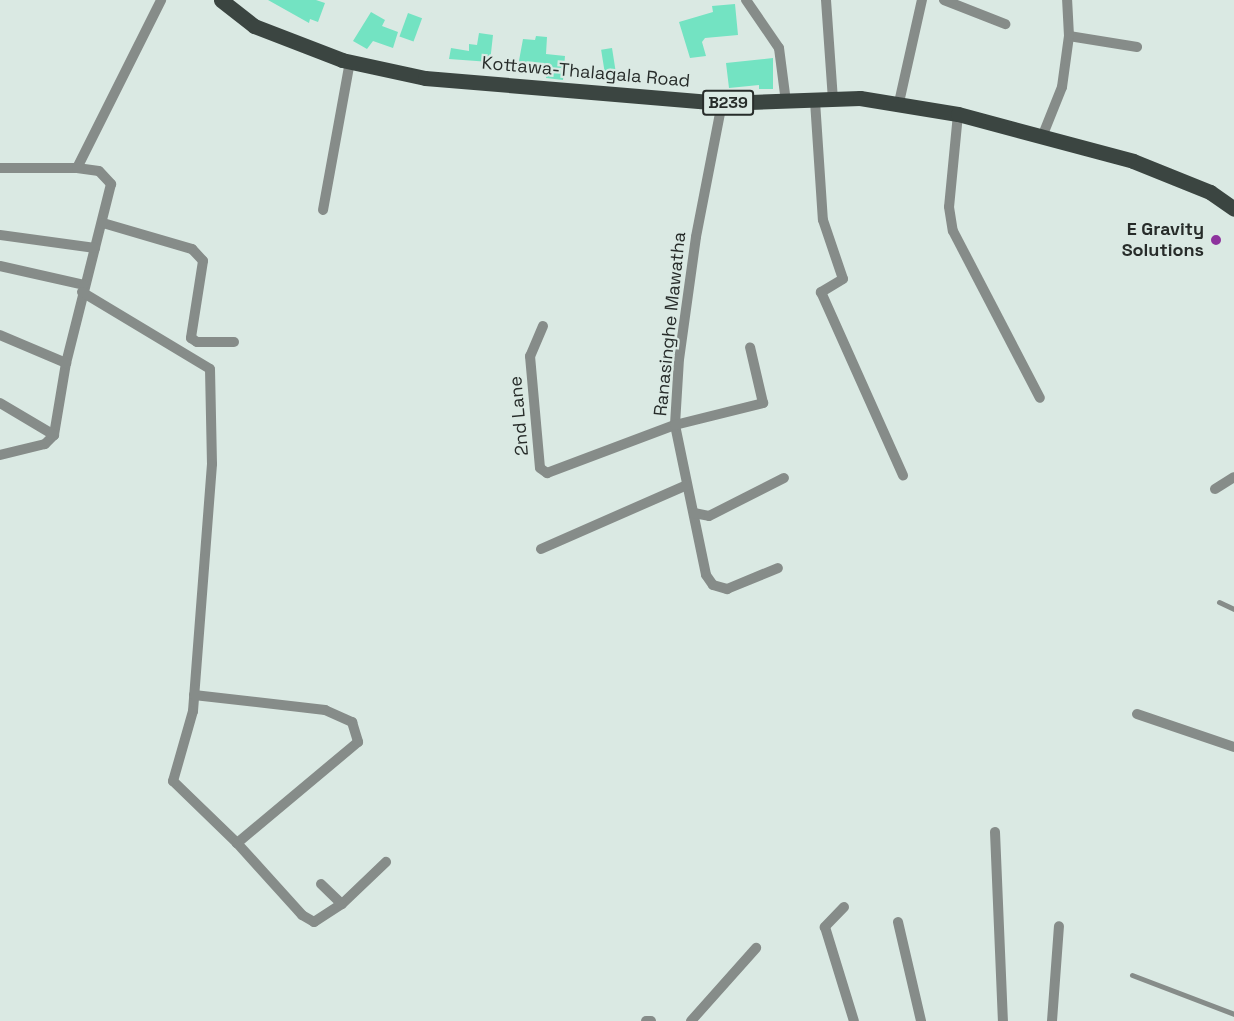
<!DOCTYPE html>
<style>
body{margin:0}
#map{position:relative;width:1234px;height:1021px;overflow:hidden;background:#dae9e3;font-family:"Space Grotesk",sans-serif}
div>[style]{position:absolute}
.building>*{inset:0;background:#73e3c2;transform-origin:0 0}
.lane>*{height:5px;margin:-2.5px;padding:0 2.5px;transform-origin:2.5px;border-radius:2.5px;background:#868c89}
.street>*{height:10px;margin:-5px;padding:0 5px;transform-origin:5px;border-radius:5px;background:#868c89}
.primary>*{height:15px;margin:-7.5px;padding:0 7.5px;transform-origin:7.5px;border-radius:7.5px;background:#3b4541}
.dots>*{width:16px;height:16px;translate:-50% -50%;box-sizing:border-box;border:3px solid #dae9e3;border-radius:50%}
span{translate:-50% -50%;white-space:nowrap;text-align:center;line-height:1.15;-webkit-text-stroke:4.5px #dae9e3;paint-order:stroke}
.shield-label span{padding:2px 4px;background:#dae9e3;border:2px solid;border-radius:4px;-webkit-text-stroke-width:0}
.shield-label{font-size:16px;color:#272c2a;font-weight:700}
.street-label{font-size:18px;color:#272c2a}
.poi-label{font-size:18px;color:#272c2a;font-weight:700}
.right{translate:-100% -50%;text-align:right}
</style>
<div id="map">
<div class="building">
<div style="clip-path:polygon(268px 0,316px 0,325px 3px,318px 22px,310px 19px,309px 23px)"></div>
<div style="clip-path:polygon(735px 4px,738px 35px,705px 38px,702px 42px,706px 56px,690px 58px,679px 22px,713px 12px,712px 6px)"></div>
<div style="clip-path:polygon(371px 12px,385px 20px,382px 26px,398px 32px,393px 48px,373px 41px,367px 49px,353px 41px)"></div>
<div style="left:408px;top:13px;width:15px;height:25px;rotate:20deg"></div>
<div style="clip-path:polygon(479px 33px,493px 35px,490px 62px,449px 59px,451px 48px,469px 51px,469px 44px,477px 45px)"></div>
<div style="clip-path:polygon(536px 36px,547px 37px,546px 54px,565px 56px,563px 80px,546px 78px,547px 69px,518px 66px,523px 39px,535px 40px)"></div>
<div style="left:612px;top:48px;width:26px;height:11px;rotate:81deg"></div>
<div style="clip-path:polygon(773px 58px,773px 89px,759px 89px,759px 85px,729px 88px,726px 63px)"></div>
</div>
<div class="lane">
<div style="left:1219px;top:602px;width:17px;rotate:25deg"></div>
<div style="left:1132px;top:975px;width:109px;rotate:20.9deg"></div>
</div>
<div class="street">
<div style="left:746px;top:0;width:58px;rotate:55.5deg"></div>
<div style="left:779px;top:48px;width:54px;rotate:82.6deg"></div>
<div style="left:826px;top:0;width:100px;rotate:86deg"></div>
<div style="left:944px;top:0;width:66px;rotate:21.5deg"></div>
<div style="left:1069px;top:36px;width:69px;rotate:9.2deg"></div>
<div style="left:815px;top:101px;width:119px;rotate:86.2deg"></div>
<div style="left:823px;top:220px;width:62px;rotate:71.3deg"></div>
<div style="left:843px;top:279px;width:26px;rotate:149deg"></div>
<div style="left:821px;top:292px;width:201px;rotate:65.9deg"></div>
<div style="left:722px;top:103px;width:136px;rotate:101deg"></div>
<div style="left:696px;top:237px;width:123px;rotate:97.9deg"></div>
<div style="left:679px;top:359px;width:66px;rotate:93.5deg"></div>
<div style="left:675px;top:425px;width:153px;rotate:78.3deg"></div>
<div style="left:706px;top:575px;width:12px;rotate:55deg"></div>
<div style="left:713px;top:585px;width:15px;rotate:16deg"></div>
<div style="left:727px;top:589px;width:55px;rotate:-22.4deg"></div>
<div style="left:898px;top:107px;width:110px;rotate:-77.4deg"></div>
<div style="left:958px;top:114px;width:93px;rotate:95.5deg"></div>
<div style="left:949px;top:207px;width:24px;rotate:81deg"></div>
<div style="left:953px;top:231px;width:188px;rotate:62.5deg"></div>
<div style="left:1042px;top:137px;width:54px;rotate:-68.2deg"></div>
<div style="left:1062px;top:87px;width:51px;rotate:-82.2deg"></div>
<div style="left:1069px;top:36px;width:36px;rotate:-93deg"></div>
<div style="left:0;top:168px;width:77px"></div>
<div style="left:77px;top:168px;width:22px;rotate:8deg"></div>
<div style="left:99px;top:171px;width:18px;rotate:47deg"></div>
<div style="left:111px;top:184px;width:185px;rotate:104.1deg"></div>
<div style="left:66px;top:363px;width:73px;rotate:99.5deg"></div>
<div style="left:54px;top:435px;width:13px;rotate:135deg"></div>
<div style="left:45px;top:444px;width:46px;rotate:166.3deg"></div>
<div style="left:77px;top:168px;width:188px;rotate:-63.4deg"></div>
<div style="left:323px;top:210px;width:151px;rotate:-79.7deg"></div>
<div style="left:103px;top:223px;width:93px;rotate:16.3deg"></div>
<div style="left:192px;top:249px;width:16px;rotate:47deg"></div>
<div style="left:203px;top:261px;width:78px;rotate:98.9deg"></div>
<div style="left:191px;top:338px;width:7px;rotate:34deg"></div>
<div style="left:197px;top:342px;width:37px"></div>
<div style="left:0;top:235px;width:96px;rotate:7.8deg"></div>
<div style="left:0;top:266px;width:86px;rotate:12.7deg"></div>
<div style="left:82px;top:292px;width:149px;rotate:31deg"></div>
<div style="left:210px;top:369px;width:95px;rotate:88.8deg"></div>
<div style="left:212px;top:464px;width:248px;rotate:94.4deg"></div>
<div style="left:193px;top:711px;width:73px;rotate:105.9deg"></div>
<div style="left:173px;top:781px;width:89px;rotate:44.1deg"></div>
<div style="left:237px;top:843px;width:97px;rotate:47.9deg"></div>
<div style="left:302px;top:915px;width:14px;rotate:30deg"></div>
<div style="left:314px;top:922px;width:33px;rotate:-33deg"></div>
<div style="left:342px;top:904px;width:61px;rotate:-43.7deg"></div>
<div style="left:543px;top:326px;width:33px;rotate:113deg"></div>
<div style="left:530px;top:356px;width:112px;rotate:84.9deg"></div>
<div style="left:540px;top:468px;width:9px;rotate:36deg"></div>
<div style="left:547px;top:473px;width:137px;rotate:-20.6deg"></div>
<div style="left:675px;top:425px;width:91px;rotate:-14deg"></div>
<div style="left:763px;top:403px;width:57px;rotate:-103.1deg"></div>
<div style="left:0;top:335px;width:72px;rotate:23deg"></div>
<div style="left:0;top:403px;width:63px;rotate:30.7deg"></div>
<div style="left:1215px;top:489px;width:22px;rotate:-32deg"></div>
<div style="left:694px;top:513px;width:15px;rotate:11deg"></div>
<div style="left:709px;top:516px;width:84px;rotate:-26.9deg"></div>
<div style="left:541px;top:549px;width:159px;rotate:-23.7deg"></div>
<div style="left:194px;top:695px;width:132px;rotate:6.5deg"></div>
<div style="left:325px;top:710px;width:30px;rotate:24deg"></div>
<div style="left:352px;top:722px;width:21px;rotate:73deg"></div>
<div style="left:358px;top:742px;width:158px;rotate:140.1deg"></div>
<div style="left:1137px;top:714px;width:102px;rotate:18.8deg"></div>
<div style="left:995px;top:832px;width:189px;rotate:87.6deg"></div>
<div style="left:321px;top:884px;width:29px;rotate:44deg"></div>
<div style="left:844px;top:907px;width:28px;rotate:134deg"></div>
<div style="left:825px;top:927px;width:98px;rotate:72.9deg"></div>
<div style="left:898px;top:922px;width:102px;rotate:76.9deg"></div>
<div style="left:646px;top:1021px;width:5px"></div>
<div style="left:691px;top:1021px;width:98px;rotate:-48.3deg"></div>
<div style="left:1052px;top:1021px;width:95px;rotate:-85.8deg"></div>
</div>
<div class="primary">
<div style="left:221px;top:0;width:42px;rotate:38.2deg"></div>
<div style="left:254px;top:26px;width:94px;rotate:21.1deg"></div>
<div style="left:342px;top:60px;width:85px;rotate:12.2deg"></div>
<div style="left:425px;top:78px;width:298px;rotate:4.8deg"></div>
<div style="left:722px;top:103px;width:138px;rotate:-2.1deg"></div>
<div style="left:860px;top:98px;width:99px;rotate:9.3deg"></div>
<div style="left:958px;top:114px;width:181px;rotate:15deg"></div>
<div style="left:1133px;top:161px;width:83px;rotate:21.9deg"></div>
<div style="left:1210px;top:192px;width:29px;rotate:35deg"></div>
</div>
<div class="dots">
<div style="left:1216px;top:240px;background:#8d329d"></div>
</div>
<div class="shield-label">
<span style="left:728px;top:103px">B239</span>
</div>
<div class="street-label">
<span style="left:586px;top:72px;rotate:5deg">Kottawa-Thalagala Road</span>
<span style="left:670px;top:324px;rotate:-84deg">Ranasinghe Mawatha</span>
<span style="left:519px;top:416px;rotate:-95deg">2nd Lane</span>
</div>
<div class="poi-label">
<span class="right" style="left:1204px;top:240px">E Gravity<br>Solutions</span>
</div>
</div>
